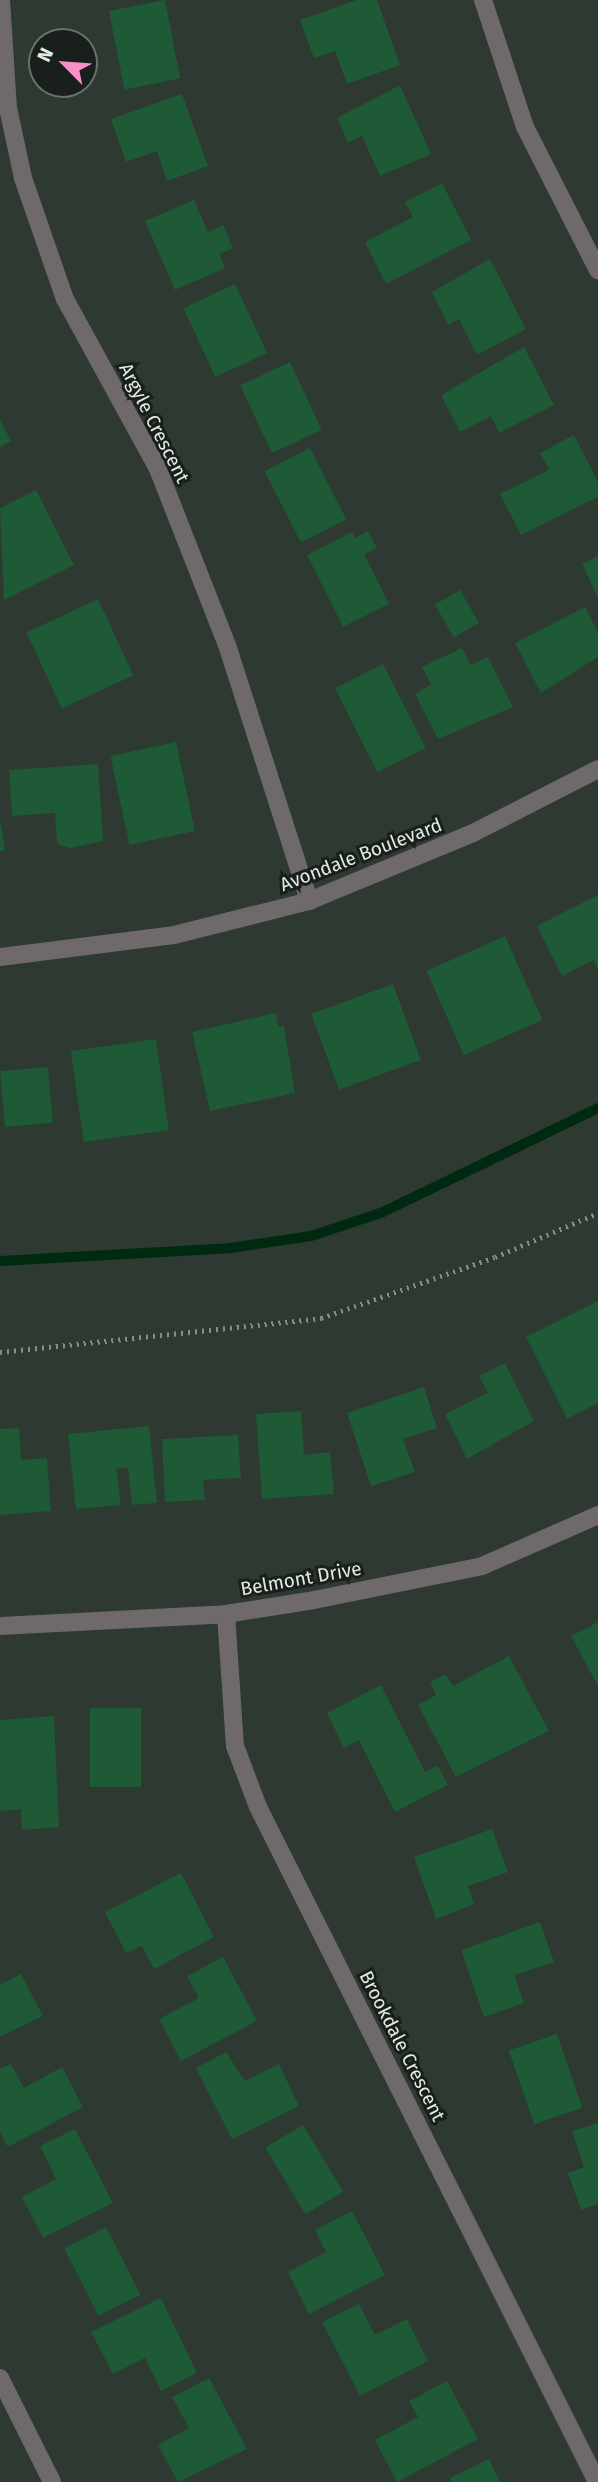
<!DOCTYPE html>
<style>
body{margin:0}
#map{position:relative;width:598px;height:2482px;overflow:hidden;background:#2d3931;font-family:"Fira Sans",sans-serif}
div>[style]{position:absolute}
.stream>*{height:10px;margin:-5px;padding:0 5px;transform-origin:5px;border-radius:5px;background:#002911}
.building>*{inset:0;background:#1d5a35;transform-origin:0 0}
.path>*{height:4.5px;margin-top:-2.25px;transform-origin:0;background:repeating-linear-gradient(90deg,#858f88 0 2px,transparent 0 7px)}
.minor>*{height:18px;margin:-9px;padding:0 9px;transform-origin:9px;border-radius:9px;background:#6f696c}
span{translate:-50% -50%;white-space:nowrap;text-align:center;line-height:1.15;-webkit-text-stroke:6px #191f1b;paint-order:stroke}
.street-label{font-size:19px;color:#e3ebe5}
.north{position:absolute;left:28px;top:28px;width:70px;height:70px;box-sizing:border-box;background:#191f1b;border:2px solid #6a716c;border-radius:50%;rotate:295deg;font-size:19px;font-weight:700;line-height:28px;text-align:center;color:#e3ebe5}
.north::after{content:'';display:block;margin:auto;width:24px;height:32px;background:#fa8fc8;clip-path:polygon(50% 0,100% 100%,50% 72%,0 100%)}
</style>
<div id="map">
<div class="stream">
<div style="left:0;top:1261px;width:230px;rotate:-3.2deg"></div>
<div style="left:230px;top:1248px;width:82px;rotate:-8.4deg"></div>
<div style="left:311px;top:1236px;width:76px;rotate:-18.4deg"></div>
<div style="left:383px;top:1212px;width:239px;rotate:-25.8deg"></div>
</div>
<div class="building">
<div style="left:165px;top:0;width:80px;height:57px;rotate:79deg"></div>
<div style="clip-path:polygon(357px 0,377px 0,400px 65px,347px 84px,335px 51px,314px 58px,300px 20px)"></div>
<div style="clip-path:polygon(400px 85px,431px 154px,380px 176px,362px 136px,348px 143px,337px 118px)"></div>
<div style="clip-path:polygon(182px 94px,208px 166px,167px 181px,157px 151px,126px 162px,111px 119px)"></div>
<div style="clip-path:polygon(442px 183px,471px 240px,386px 284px,365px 242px,413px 217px,405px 202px)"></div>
<div style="clip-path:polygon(194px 200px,208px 232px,223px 225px,233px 248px,219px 254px,225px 268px,175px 290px,145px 221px)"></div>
<div style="clip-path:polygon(490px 259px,526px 329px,477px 355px,459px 319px,448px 325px,432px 292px)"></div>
<div style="left:235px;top:284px;width:76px;height:57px;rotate:65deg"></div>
<div style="clip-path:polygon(524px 347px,554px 405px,499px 433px,491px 416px,460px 432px,441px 395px)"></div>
<div style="left:290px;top:362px;width:75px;height:55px;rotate:65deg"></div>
<div style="clip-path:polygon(0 419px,11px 441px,0 447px)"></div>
<div style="clip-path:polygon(574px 435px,598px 482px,598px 497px,521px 535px,500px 494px,549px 470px,540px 453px)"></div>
<div style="left:310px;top:448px;width:80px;height:51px;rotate:63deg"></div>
<div style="clip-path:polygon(36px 490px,74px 565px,4px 600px,0 508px)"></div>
<div style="clip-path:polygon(368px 531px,377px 548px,364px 554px,389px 604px,343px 627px,307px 555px,352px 532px,355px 538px)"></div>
<div style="clip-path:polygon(598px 556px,598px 597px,582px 564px)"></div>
<div style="left:460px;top:590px;width:38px;height:29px;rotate:60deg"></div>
<div style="left:98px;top:599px;width:84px;height:79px;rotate:65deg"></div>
<div style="clip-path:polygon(585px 607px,598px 632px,598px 657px,541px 693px,515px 643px)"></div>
<div style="clip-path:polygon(462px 648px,471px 665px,488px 657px,513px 707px,438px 739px,415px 694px,431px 685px,422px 667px)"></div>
<div style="left:383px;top:664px;width:94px;height:54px;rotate:63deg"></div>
<div style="left:176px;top:742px;width:91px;height:67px;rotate:78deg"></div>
<div style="clip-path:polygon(98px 764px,103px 841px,70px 848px,57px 844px,55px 813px,12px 816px,9px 770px)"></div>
<div style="clip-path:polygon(0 819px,5px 851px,0 851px)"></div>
<div style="clip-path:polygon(598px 895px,598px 969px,593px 960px,562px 976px,537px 926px)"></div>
<div style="left:505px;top:936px;width:92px;height:86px;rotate:66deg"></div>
<div style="left:393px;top:984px;width:81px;height:87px;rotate:70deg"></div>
<div style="clip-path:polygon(276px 1013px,278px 1027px,284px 1026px,295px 1093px,210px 1111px,192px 1032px)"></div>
<div style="left:156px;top:1039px;width:92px;height:86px;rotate:82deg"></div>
<div style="left:48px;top:1067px;width:56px;height:48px;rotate:85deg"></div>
<div style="clip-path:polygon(598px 1301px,598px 1403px,567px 1419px,526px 1337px)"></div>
<div style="clip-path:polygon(505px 1363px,534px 1421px,467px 1459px,445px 1414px,488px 1393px,479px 1376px)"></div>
<div style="clip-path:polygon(424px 1387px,437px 1428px,403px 1439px,415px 1472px,371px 1486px,347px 1413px)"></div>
<div style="clip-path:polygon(301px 1411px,304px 1455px,330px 1452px,334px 1494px,262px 1499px,256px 1414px)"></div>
<div style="clip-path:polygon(149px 1426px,157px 1503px,132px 1505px,128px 1468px,116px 1469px,121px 1505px,76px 1509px,68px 1434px)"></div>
<div style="clip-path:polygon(19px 1428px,21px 1460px,47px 1458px,51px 1511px,0 1515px,0 1429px)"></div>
<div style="clip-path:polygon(238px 1435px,241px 1478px,203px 1480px,205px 1500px,165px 1502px,162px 1439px)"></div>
<div style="clip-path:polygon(598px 1622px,598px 1686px,571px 1636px)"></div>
<div style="clip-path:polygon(509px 1656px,549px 1731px,456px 1777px,418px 1705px,436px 1695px,430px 1682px,446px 1674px,453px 1686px)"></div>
<div style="clip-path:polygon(381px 1685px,425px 1772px,438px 1766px,448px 1785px,395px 1812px,359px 1740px,344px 1748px,327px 1713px)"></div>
<div style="left:141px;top:1708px;width:79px;height:51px;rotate:90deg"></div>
<div style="clip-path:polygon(54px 1716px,59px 1827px,22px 1830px,21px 1809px,0 1811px,0 1720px)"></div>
<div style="clip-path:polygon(492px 1829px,508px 1872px,468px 1886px,474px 1904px,436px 1919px,414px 1857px)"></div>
<div style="clip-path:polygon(181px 1873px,214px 1937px,154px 1969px,142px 1946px,126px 1953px,105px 1912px)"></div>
<div style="clip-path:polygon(540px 1922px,554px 1962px,514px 1975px,524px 2003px,484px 2017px,461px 1950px)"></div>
<div style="clip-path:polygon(223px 1957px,257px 2021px,181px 2061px,159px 2019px,199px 1998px,187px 1976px)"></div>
<div style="clip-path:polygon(21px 1974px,43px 2016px,0 2037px,0 1985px)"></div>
<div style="left:557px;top:2034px;width:78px;height:51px;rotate:71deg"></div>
<div style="clip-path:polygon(226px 2052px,245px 2081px,279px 2064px,299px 2106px,232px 2139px,196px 2068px)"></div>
<div style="clip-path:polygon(11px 2064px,24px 2088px,62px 2067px,83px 2107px,8px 2147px,0 2132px,0 2069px)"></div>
<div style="clip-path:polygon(598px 2123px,598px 2204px,581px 2210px,568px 2173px,584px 2167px,572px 2131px)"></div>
<div style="left:303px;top:2125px;width:78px;height:44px;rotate:59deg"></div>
<div style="clip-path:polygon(75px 2129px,113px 2203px,43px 2238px,22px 2197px,56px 2179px,40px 2146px)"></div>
<div style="clip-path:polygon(352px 2211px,385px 2275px,309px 2314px,288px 2272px,326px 2252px,315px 2230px)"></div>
<div style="left:106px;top:2227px;width:76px;height:47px;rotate:63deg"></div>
<div style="clip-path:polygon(161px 2298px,197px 2373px,161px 2391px,145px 2358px,113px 2374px,91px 2332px)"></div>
<div style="clip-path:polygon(359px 2304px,375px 2335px,407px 2319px,428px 2361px,360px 2396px,322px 2322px)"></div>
<div style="clip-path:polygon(209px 2378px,247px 2449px,178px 2482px,158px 2445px,189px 2428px,172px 2397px)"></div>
<div style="clip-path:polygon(447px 2381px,478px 2439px,397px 2482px,375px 2440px,418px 2417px,409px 2401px)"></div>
<div style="clip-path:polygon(489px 2459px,500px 2482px,451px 2482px,450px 2478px)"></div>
</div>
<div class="path">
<div style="left:0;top:1352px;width:323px;rotate:-6deg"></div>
<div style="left:321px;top:1318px;width:184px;rotate:-19.3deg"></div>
<div style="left:495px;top:1257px;width:112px;rotate:-23.1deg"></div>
</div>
<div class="minor">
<div style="left:1px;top:0;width:108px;rotate:86.3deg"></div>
<div style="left:8px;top:108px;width:72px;rotate:77.9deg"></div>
<div style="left:23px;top:178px;width:128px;rotate:70.9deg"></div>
<div style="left:65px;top:299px;width:194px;rotate:61.3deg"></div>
<div style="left:158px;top:469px;width:192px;rotate:68.6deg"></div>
<div style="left:228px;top:648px;width:266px;rotate:72.2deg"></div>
<div style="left:483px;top:0;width:134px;rotate:71.7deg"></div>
<div style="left:525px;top:127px;width:161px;rotate:63deg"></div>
<div style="left:0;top:957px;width:175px;rotate:-7.2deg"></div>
<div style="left:174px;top:935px;width:139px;rotate:-14.1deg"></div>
<div style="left:309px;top:901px;width:178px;rotate:-22.5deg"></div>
<div style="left:473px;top:833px;width:140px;rotate:-27.1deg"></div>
<div style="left:226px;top:1614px;width:132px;rotate:86.1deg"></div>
<div style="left:235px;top:1746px;width:65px;rotate:69.3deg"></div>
<div style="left:258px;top:1807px;width:755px;rotate:63.33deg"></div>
<div style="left:0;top:1626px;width:226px;rotate:-3deg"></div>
<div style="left:226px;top:1614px;width:89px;rotate:-9deg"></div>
<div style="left:314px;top:1600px;width:171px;rotate:-11.4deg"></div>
<div style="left:482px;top:1566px;width:127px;rotate:-23.7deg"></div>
<div style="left:0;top:2378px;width:116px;rotate:63.4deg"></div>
</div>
<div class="street-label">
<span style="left:154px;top:423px;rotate:63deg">Argyle Crescent</span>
<span style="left:361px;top:855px;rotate:-21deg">Avondale Boulevard</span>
<span style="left:301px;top:1579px;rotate:-10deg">Belmont Drive</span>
<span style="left:402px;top:2046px;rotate:63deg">Brookdale Crescent</span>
</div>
<div class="north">N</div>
</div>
